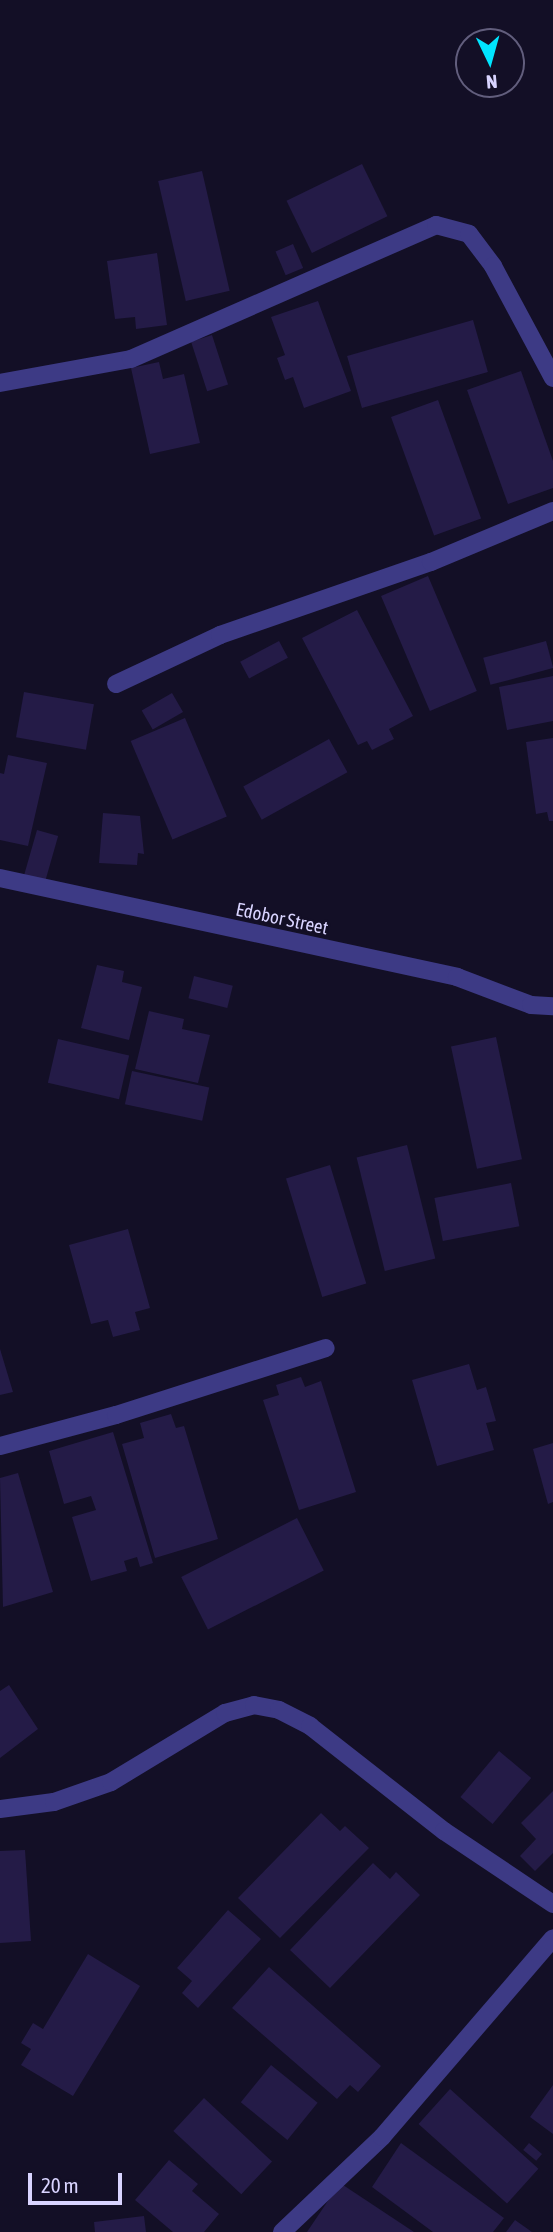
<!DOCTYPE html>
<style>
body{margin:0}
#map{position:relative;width:553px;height:2232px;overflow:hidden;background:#130f26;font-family:"Asap Condensed",sans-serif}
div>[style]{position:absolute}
.building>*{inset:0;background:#241b47;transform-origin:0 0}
.minor>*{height:18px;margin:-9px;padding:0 9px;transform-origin:9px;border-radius:9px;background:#3d3a85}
span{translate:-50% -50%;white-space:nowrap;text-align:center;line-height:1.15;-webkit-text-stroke:5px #130f26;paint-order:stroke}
.street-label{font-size:19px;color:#d9d4ff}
.north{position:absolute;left:455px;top:28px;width:70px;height:70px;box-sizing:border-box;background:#130f26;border:2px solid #625e7d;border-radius:50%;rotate:175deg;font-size:19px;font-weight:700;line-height:28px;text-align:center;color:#d9d4ff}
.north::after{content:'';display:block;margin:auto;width:24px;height:32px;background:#00e5ff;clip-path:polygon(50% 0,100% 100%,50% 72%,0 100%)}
.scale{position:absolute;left:28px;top:2173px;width:94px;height:32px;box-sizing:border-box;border:4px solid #d9d4ff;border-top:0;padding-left:9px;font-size:21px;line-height:24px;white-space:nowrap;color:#d9d4ff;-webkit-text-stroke:5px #130f26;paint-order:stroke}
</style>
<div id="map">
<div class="building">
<div style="left:362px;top:164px;width:58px;height:84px;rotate:64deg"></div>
<div style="left:202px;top:171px;width:123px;height:45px;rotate:77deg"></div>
<div style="left:293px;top:244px;width:26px;height:19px;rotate:67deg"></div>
<div style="clip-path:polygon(157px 253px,167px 325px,136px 329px,135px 317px,115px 319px,107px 261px)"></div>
<div style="clip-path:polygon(318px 301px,351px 391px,304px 408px,293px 377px,285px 380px,277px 358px,285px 355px,271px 317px)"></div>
<div style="left:473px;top:320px;width:54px;height:131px;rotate:74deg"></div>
<div style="left:212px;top:335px;width:52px;height:22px;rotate:72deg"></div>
<div style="clip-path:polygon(159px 362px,163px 379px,184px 374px,200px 443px,150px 454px,131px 368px)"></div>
<div style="clip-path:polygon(521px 371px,553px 461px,553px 488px,508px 504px,467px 390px)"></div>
<div style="left:438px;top:400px;width:126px;height:50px;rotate:70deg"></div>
<div style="left:428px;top:576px;width:125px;height:51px;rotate:67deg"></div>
<div style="clip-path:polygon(357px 610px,413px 716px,389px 729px,394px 739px,372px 750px,367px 741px,358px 745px,302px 638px)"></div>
<div style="left:279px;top:641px;width:19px;height:44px;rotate:62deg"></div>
<div style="left:546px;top:641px;width:28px;height:65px;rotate:75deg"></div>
<div style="clip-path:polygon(553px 676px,553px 721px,507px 730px,499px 687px)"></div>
<div style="left:24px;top:692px;width:71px;height:46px;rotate:10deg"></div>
<div style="left:172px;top:693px;width:22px;height:35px;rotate:60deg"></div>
<div style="left:185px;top:718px;width:107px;height:59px;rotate:67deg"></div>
<div style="clip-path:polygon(553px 738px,553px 821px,549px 821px,547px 812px,536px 814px,526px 742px)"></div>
<div style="left:329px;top:739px;width:38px;height:98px;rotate:61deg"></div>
<div style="clip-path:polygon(8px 755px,47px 763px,28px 846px,0 840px,0 773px,4px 774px)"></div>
<div style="clip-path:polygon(103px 813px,140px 816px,144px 854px,138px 853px,137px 865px,99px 863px)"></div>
<div style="left:37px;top:830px;width:22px;height:48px;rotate:16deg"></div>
<div style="clip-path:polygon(97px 965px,124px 971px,122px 982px,142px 987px,129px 1040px,81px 1028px)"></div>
<div style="left:194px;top:976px;width:40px;height:23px;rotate:14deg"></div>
<div style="clip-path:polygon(149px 1011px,184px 1019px,182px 1029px,210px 1035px,198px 1083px,135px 1069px)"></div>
<div style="left:496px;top:1037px;width:125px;height:46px;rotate:78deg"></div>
<div style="left:58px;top:1039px;width:73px;height:45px;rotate:13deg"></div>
<div style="left:132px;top:1071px;width:79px;height:34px;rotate:12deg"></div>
<div style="left:407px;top:1145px;width:117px;height:52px;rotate:76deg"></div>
<div style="left:330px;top:1165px;width:124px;height:46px;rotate:73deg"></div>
<div style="left:511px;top:1183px;width:44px;height:78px;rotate:79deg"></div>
<div style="clip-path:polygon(128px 1229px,150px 1308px,135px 1312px,140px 1330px,113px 1337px,108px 1320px,91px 1324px,69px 1245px)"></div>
<div style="clip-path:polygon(0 1349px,13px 1392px,0 1395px)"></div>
<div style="clip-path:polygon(469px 1364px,477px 1390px,486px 1387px,496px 1421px,486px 1423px,494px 1450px,437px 1466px,412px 1380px)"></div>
<div style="clip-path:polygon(301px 1377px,305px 1387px,321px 1381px,356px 1492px,299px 1510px,263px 1400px,279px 1395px,276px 1385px)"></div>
<div style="clip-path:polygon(171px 1414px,176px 1428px,184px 1426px,218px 1539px,155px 1558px,122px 1444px,144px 1438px,140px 1423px)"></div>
<div style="clip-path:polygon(113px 1432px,153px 1563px,140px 1567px,137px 1557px,124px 1561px,127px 1571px,91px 1581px,72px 1517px,96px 1510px,91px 1496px,64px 1504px,49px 1451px)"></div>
<div style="clip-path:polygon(553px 1443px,553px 1502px,548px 1504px,533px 1449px)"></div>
<div style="clip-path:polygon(18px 1473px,53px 1592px,3px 1607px,0 1478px)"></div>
<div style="left:297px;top:1518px;width:59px;height:130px;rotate:63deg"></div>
<div style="clip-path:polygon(9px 1685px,38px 1729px,0 1758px,0 1691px)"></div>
<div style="left:499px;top:1751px;width:42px;height:60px;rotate:40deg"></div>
<div style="clip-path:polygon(553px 1791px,553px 1853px,535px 1871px,520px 1856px,536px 1839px,521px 1823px)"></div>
<div style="clip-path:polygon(321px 1813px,340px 1831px,345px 1826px,369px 1848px,280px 1938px,238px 1898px)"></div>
<div style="clip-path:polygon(25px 1850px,31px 1941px,0 1943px,0 1851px)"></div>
<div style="clip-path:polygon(373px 1863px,390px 1879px,396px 1872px,420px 1895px,330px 1988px,290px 1950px)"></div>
<div style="clip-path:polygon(228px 1910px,261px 1939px,198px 2008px,182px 1993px,192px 1981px,177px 1968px)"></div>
<div style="clip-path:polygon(88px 1954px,140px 1986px,73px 2096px,21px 2065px,31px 2049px,21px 2043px,33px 2023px,43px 2029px)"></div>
<div style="clip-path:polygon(269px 1967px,381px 2066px,358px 2092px,350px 2085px,337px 2099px,232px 2008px)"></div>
<div style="left:271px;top:2065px;width:60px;height:48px;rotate:39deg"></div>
<div style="clip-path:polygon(553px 2085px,553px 2134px,530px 2117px)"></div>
<div style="left:450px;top:2089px;width:119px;height:47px;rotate:42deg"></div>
<div style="left:204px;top:2098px;width:93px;height:45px;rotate:43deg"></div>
<div style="clip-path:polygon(401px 2143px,504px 2218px,493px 2232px,433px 2232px,372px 2187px)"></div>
<div style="left:529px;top:2143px;width:17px;height:9px;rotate:40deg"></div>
<div style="clip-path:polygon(169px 2160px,198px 2184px,192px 2191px,219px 2214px,204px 2232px,173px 2232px,135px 2200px)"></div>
<div style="clip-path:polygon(340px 2183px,414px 2232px,307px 2232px)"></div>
<div style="clip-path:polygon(144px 2216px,146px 2232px,95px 2232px,94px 2222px)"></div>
<div style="clip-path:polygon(515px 2220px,532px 2232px,506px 2232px)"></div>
</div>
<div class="minor">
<div style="left:0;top:383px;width:133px;rotate:-10.4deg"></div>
<div style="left:131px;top:359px;width:333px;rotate:-23.7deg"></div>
<div style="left:436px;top:225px;width:34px;rotate:15deg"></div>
<div style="left:469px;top:234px;width:40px;rotate:53deg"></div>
<div style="left:493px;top:266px;width:127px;rotate:61.8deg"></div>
<div style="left:116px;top:684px;width:115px;rotate:-25.2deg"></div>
<div style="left:220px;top:635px;width:223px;rotate:-19.1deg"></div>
<div style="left:431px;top:562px;width:132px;rotate:-22.7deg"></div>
<div style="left:0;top:878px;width:468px;rotate:12.2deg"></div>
<div style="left:457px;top:977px;width:79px;rotate:20.7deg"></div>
<div style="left:531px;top:1005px;width:22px;rotate:3deg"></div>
<div style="left:0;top:1446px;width:120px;rotate:-15deg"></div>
<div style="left:116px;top:1415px;width:220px;rotate:-17.7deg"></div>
<div style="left:0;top:1809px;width:54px;rotate:-7.4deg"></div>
<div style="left:54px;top:1802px;width:60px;rotate:-19.3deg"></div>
<div style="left:111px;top:1782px;width:133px;rotate:-31.2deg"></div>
<div style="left:225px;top:1713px;width:30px;rotate:-15deg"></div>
<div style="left:254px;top:1705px;width:25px;rotate:11deg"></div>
<div style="left:279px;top:1710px;width:35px;rotate:27deg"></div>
<div style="left:310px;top:1726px;width:170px;rotate:38.1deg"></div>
<div style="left:444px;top:1831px;width:131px;rotate:33.8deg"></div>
<div style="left:282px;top:2232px;width:138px;rotate:-43.5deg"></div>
<div style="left:382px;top:2137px;width:262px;rotate:-49.3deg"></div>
</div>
<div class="street-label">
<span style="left:282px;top:919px;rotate:12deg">Edobor Street</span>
</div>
<div class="north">N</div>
<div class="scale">20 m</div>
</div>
